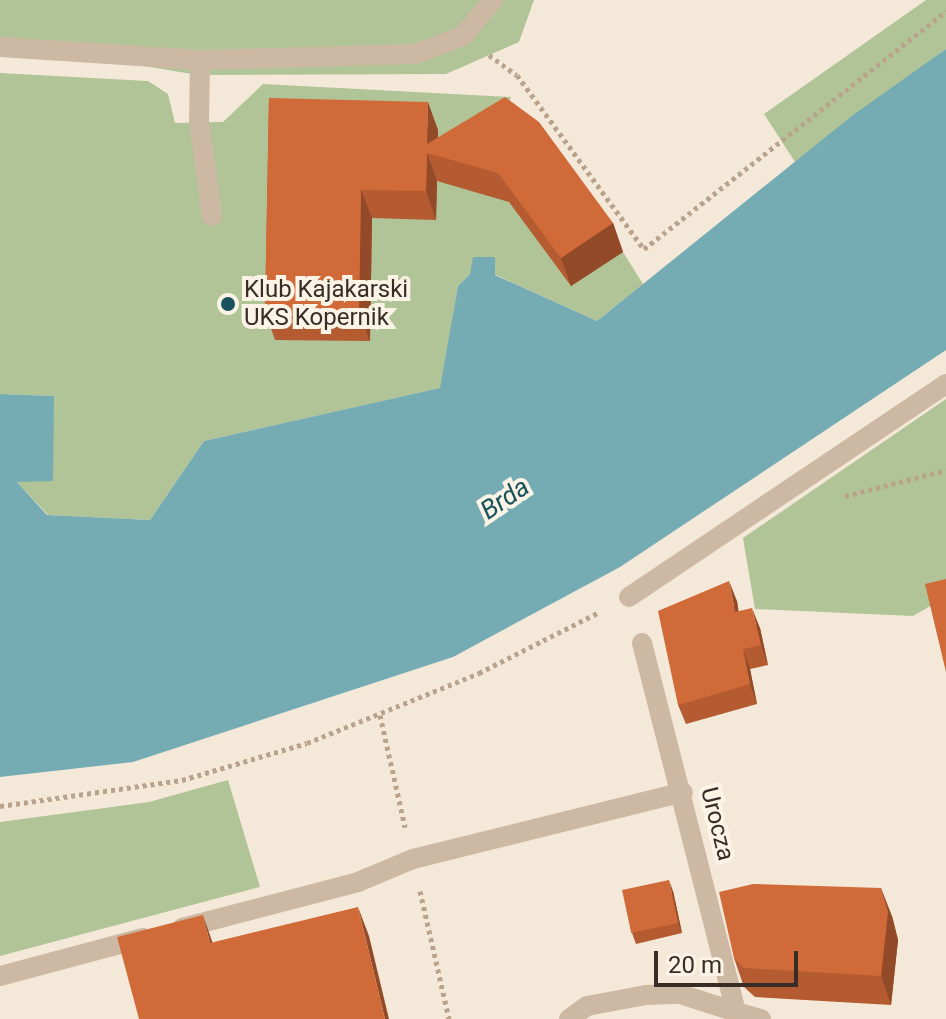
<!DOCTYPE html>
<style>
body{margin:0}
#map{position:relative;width:946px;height:1019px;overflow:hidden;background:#f4e9d8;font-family:Roboto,sans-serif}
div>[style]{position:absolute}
.green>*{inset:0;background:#b1c497}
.water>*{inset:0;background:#75acb3}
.path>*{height:5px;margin-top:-2.5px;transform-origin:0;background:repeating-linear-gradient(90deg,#b9a38d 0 4px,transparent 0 8px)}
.lane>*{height:20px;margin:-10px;padding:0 10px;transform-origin:10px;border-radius:10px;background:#cdb9a3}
.street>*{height:20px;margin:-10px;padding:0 10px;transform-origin:10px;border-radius:10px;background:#cdb9a3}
.wall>*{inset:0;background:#b45b31}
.shaded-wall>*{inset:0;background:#924a28}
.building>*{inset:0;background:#d16a39;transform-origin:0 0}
.dots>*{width:22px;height:22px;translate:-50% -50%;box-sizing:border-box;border:4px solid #fbf3e5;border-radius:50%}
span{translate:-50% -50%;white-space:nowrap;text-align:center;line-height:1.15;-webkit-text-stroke:8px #fbf3e5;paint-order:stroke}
.poi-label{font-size:24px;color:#372d26}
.left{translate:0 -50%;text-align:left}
.street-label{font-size:24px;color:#372d26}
.water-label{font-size:26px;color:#18525c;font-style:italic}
.scale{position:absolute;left:654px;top:951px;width:144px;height:36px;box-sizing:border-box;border:4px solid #372d26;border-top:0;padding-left:10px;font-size:24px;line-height:28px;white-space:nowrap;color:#372d26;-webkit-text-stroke:6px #fbf3e5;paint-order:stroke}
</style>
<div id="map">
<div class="green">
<div style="clip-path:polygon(0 0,534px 0,519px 42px,446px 74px,198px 75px,0 42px)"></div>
<div style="clip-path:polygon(926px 0,946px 0,946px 49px,795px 162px,764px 114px)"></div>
<div style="clip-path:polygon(0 73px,148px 81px,168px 94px,175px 123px,223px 122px,263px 84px,511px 97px,504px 122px,623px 252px,643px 284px,597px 321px,494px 274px,470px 274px,458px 286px,441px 388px,204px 441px,150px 520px,48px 515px,16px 481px,53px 396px,0 394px)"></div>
<div style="clip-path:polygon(946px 399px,946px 597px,913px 616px,755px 609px,743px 538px)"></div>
<div style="clip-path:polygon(228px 780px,260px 887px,0 956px,0 822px,149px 802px)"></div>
</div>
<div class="water">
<div style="clip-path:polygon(946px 49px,946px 350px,620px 567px,453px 657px,133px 762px,0 777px,0 394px,54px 396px,53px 481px,17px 482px,47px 515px,150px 520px,204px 441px,440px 388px,458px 286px,470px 274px,473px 257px,495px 257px,495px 275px,597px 321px,853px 115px)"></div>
</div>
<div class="path">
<div style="left:489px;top:55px;width:34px;rotate:36deg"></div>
<div style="left:517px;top:75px;width:215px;rotate:53.9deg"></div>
<div style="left:644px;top:249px;width:385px;rotate:-38.2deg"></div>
<div style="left:845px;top:496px;width:104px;rotate:-14.4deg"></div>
<div style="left:380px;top:715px;width:115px;rotate:77.4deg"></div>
<div style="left:0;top:806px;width:184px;rotate:-8.1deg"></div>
<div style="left:182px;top:780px;width:130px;rotate:-16.5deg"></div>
<div style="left:307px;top:743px;width:186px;rotate:-22.1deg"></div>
<div style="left:479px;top:673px;width:135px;rotate:-26.9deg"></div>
<div style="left:420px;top:891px;width:131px;rotate:77.2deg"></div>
</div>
<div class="lane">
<div style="left:200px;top:60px;width:62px;rotate:90.9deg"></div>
<div style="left:199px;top:122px;width:95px;rotate:82.1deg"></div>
<div style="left:182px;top:928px;width:182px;rotate:-14.6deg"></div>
<div style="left:358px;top:882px;width:60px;rotate:-22.7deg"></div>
<div style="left:413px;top:859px;width:278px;rotate:-13.9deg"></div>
<div style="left:0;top:976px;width:148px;rotate:-14.9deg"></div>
<div style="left:569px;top:1019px;width:22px;rotate:-36deg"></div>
<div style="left:587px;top:1006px;width:60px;rotate:-10.6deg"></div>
<div style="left:646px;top:995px;width:34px;rotate:-2deg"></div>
<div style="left:680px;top:994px;width:59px;rotate:17.8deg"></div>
</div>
<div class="street">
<div style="left:0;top:47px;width:200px;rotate:3.7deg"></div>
<div style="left:200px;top:60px;width:215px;rotate:-1.6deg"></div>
<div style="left:415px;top:54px;width:51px;rotate:-20.6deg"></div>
<div style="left:463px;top:36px;width:47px;rotate:-50.2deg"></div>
<div style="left:629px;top:597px;width:382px;rotate:-33.9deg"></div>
<div style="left:642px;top:643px;width:388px;rotate:75.7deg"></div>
<div style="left:736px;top:1012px;width:26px;rotate:16deg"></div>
</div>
<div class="wall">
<div style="clip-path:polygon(269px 98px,438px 130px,438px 138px,613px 223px,623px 252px,571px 286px,509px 202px,437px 181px,436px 220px,372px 218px,370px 341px,275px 340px,265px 311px)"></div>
<div style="clip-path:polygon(737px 601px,738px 611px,760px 628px,768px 665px,750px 669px,757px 704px,686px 724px,678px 705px)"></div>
<div style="clip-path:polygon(673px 891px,682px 933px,636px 944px,632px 933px)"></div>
<div style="clip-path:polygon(892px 916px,898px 940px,891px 1005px,755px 997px,744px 987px,734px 958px)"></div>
</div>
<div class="shaded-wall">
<div style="clip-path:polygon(428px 102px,438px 130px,438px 156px,427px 144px)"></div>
<div style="clip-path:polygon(427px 153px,437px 181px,436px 220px,426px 191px)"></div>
<div style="clip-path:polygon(361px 190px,372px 218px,370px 341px,359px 313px)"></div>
<div style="clip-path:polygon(613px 223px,623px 252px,571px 286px,561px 258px)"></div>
<div style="clip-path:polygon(729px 581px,737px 601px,742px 632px,735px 612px)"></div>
<div style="clip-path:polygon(752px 608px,760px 628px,768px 665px,761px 645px)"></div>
<div style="clip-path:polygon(743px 649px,750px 669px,757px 704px,750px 684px)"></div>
<div style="clip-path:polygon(669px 880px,673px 891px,682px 933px,678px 923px)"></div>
<div style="clip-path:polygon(881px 888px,892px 916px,898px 940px,891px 1005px,881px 976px)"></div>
<div style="clip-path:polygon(358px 907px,369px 936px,389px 1019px,385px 1019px)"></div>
<div style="clip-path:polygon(203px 915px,213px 944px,210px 943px)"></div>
</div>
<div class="building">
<div style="clip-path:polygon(505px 97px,539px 122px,613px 223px,561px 258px,498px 173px,427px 153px,426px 191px,361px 190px,359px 313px,265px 311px,269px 98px,428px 102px,427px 144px)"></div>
<div style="clip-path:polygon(946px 579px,946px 672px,925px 584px)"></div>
<div style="clip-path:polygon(729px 581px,735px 612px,752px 608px,761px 645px,743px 649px,750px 684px,678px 705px,658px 611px)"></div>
<div style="left:669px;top:880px;width:44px;height:48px;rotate:78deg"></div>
<div style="clip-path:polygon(753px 884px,881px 888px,888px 912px,881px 976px,744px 968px,734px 958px,719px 892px)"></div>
<div style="clip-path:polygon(358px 907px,385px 1019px,139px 1019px,117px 937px,203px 915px,210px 943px)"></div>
</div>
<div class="dots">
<div style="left:228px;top:304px;background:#18525c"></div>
</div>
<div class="poi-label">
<span class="left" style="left:244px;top:304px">Klub Kajakarski<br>UKS Kopernik</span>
</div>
<div class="street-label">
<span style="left:717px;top:824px;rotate:76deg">Urocza</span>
</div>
<div class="water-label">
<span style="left:505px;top:499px;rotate:-34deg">Brda</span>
</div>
<div class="scale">20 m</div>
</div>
